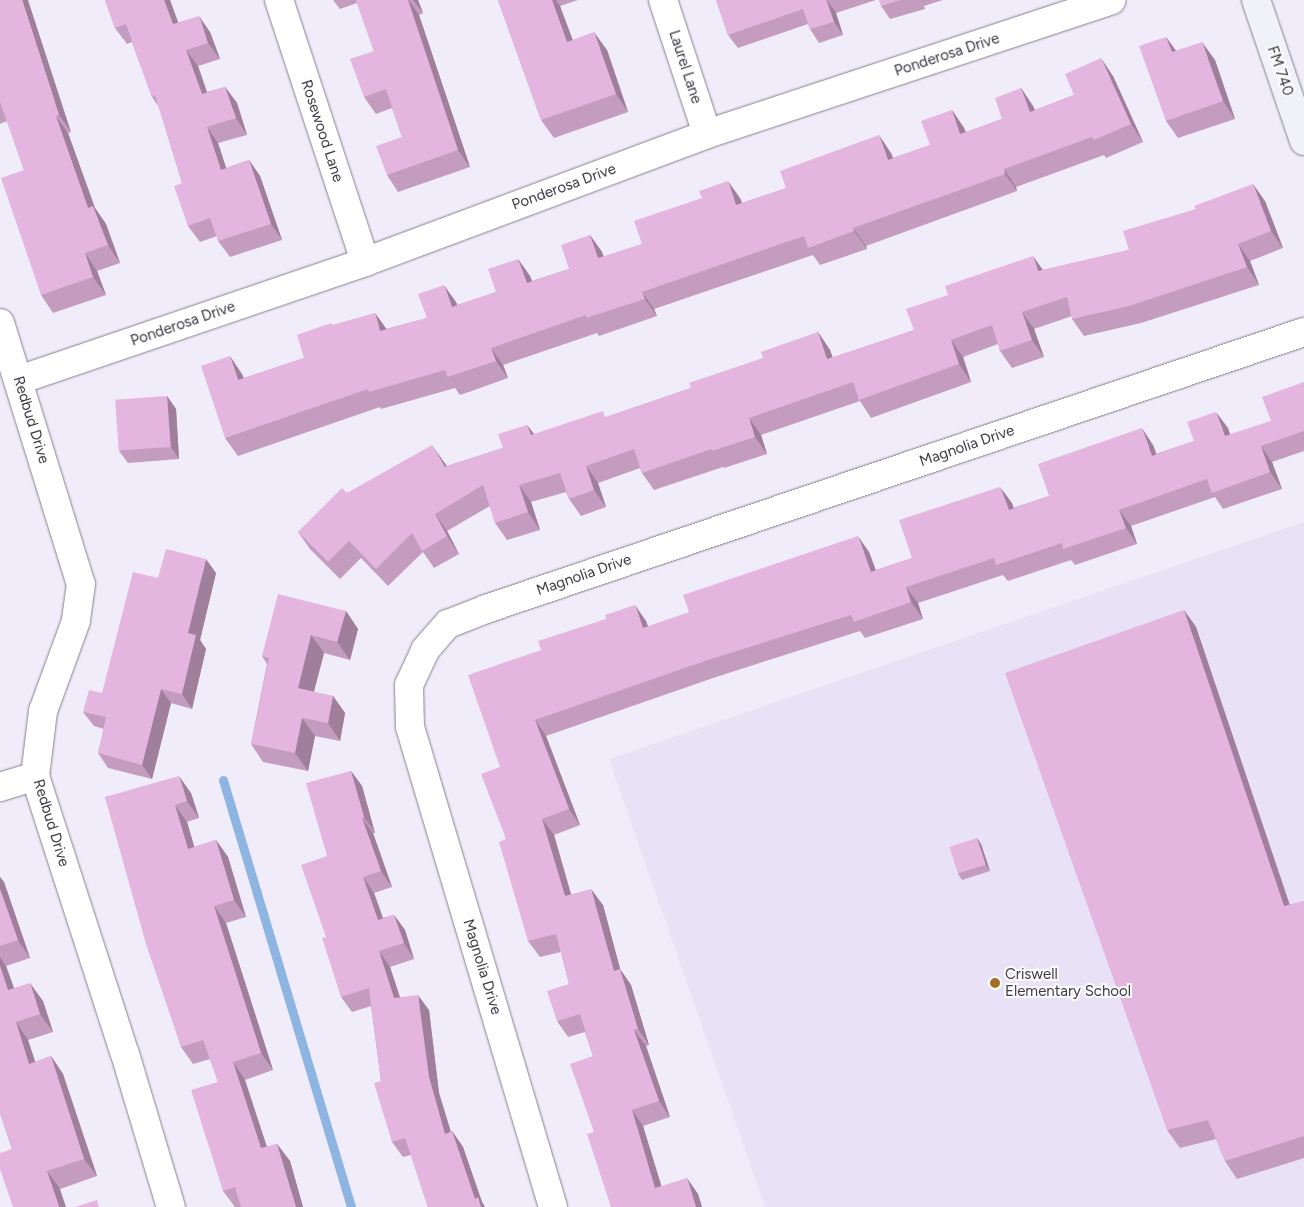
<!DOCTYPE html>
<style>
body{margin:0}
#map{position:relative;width:1304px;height:1207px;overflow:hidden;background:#f1ecfa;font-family:Figtree,sans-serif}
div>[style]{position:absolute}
.built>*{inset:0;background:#e9e1f6}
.stream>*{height:9px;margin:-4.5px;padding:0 4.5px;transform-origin:4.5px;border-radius:4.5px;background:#8eb5e1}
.roads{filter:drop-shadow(0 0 1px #85808d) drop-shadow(0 0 1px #85808d)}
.minor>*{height:28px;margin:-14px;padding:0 14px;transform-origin:14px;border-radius:14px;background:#fff}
.secondary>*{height:28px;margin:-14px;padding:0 14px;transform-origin:14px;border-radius:14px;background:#f1f2f9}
.wall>*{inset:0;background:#c39cc0}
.shaded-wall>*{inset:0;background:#9f7f9c}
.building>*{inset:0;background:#e3b5df;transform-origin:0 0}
.dots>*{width:14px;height:14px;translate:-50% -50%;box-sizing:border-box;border:2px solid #fdfcfe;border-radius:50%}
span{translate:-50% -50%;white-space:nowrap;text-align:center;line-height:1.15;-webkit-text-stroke:4px #fdfcfe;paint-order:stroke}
.street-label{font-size:15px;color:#3e3b41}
.poi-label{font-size:15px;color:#3e3b41}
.left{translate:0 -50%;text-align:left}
</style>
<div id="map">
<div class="built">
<div style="clip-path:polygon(1304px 522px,1304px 1207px,765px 1207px,609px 759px)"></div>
</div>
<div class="stream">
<div style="left:223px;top:780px;width:446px;rotate:73.3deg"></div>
</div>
<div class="roads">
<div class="minor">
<div style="left:279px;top:0;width:276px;rotate:71.8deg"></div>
<div style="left:663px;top:0;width:141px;rotate:71.8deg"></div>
<div style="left:0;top:323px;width:273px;rotate:72.8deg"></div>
<div style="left:81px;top:584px;width:37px;rotate:98deg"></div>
<div style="left:76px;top:621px;width:96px;rotate:110.1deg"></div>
<div style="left:43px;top:711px;width:65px;rotate:97deg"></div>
<div style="left:35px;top:776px;width:292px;rotate:72.1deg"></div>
<div style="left:125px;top:1054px;width:160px;rotate:73.3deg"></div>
<div style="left:19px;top:380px;width:366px;rotate:-18.8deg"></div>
<div style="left:365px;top:262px;width:365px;rotate:-20.5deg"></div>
<div style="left:707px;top:134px;width:426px;rotate:-18.3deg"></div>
<div style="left:0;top:787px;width:37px;rotate:-17deg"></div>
<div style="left:553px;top:1207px;width:501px;rotate:-106.59deg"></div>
<div style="left:410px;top:727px;width:42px;rotate:-91.4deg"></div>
<div style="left:409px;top:685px;width:38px;rotate:-65deg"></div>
<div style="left:425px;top:650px;width:35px;rotate:-49deg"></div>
<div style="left:448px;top:624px;width:41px;rotate:-21.5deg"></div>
<div style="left:486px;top:609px;width:864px;rotate:-18.71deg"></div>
</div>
<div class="secondary">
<div style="left:1256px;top:0;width:149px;rotate:71.2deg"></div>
</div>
</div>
<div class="wall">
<div style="clip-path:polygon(0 0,71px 132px,68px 133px,95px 208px,106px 224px,120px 263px,97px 271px,106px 295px,53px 313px,41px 295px,24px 170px,7px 121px,0 124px)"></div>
<div style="clip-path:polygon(105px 0,170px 0,178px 23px,210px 32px,220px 59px,198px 66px,207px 92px,225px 87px,237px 103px,247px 135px,218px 143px,226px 168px,249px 160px,260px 176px,282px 240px,230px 257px,218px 241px,217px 236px,200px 242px,188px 226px,182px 183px,159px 107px,152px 97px,132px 42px,127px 44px,115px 28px)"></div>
<div style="clip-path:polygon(333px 0,418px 0,423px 13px,419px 15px,470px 167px,398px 192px,387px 175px,402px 137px,392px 108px,376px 114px,364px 97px,374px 51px,357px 3px,340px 9px)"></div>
<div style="clip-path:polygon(498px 0,578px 0,560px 6px,572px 40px,607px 50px,628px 112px,554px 138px,541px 120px)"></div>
<div style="clip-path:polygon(716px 0,876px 0,836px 13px,843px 35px,819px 43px,810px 29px,808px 24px,738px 48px,728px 35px)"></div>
<div style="clip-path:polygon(879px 0,943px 0,924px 6px,925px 9px,890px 19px,881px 6px)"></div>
<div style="clip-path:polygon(1166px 37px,1176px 51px,1215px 60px,1235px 119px,1178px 138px,1166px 121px)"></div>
<div style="clip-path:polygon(1113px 76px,1143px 142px,1106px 158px,1104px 155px,1016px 187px,1017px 191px,866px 246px,867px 249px,820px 265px,813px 255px,654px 309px,657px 316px,599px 336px,597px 333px,503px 365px,508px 378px,460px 395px,455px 388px,381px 409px,380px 407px,238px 456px,225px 438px,242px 374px,244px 378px,304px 358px,333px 325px,386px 329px,427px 318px,456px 302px,457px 305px,496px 292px,518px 259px,530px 276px,532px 281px,569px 269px,590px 235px,602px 252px,604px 257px,642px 244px,740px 198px,742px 203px,891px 153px,893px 158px,930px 145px,952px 110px,964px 128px,966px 132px,1002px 119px,1021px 88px,1033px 106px,1035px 110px,1074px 95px)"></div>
<div style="clip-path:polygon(1265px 201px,1283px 248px,1250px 261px,1259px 285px,1141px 323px,1084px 336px,1072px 319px,1072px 316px,1034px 329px,1044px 357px,1012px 368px,1000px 351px,998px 344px,963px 357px,971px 382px,871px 418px,860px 401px,761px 435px,767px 454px,724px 468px,723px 467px,654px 490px,642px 473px,640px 468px,598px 483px,606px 507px,581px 516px,569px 499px,566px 492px,531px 502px,540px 530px,507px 540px,495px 523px,490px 506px,447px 531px,459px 554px,434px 568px,423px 552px,388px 586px,361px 558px,340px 579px,310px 549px,298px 532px,347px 493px,444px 462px,447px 466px,503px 448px,527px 425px,534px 434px,607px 417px,691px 388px,763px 358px,818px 332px,830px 350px,833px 358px,914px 330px,1043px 270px,1129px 250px)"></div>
<div style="clip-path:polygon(1304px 382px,1304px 451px,1272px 462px,1282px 489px,1223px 509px,1215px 497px,1131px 526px,1137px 544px,1075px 565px,1071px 560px,1008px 581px,1003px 575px,918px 603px,923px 619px,865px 638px,860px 631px,716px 677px,546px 736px,580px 825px,554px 835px,571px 894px,603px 905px,620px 969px,631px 985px,649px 1045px,646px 1046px,670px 1117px,643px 1126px,661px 1186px,698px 1194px,702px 1207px,611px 1207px,594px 1132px,593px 1056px,585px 1032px,568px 1037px,557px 1021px,569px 984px,561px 952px,540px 957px,528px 941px,506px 839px,500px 767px,541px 650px,606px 619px,646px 621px,648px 627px,869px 552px,876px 570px,912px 558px,1012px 503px,1013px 508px,1049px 496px,1153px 445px,1156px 454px,1194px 441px,1228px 428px,1230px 435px,1271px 421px)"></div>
<div style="clip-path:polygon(167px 396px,176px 409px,179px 459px,128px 463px,119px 451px)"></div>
<div style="clip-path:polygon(216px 573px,200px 640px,206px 649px,192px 709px,171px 703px,152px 779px,108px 768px,98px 753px,104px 729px,94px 726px,83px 712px,102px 693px,158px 578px)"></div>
<div style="clip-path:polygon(1184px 610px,1196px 627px,1290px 905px,1304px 901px,1304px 1158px,1237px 1179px,1225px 1161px,1216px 1139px,1180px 1148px,1167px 1130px)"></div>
<div style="clip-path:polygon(346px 611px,358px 629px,350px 660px,324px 653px,314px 692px,333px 696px,345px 713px,340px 741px,315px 736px,308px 771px,263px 762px,251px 744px,267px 664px,262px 656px)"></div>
<div style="clip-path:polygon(351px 771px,362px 786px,375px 833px,373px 833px,392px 887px,374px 893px,383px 918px,394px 915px,405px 930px,414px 959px,390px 967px,400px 997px,429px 1010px,439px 1093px,451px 1132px,452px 1131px,463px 1147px,482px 1202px,485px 1207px,428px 1207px,411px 1155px,403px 1157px,392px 1142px,381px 1081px,371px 1006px,352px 1012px,341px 997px,326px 937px,327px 856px)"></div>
<div style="clip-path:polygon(191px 793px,199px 818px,187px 822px,194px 847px,216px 840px,228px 857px,246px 917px,226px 923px,273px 1070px,245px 1080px,267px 1147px,277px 1144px,290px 1161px,303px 1207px,235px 1207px,223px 1191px,218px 1082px,210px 1059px,193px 1064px,181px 1047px,105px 797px)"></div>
<div style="clip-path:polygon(977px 838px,981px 844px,990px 871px,962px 880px,958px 874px)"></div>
<div style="clip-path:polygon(0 877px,4px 882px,30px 958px,6px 966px,14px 988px,43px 1001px,53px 1032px,28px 1040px,35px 1062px,51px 1056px,63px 1074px,97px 1176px,60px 1189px,12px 1149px,0 1113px)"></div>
</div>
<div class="shaded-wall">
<div style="clip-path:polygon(22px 0,28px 0,71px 132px,59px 115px)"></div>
<div style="clip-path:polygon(164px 0,170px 0,185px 41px,173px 24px)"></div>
<div style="clip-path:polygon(408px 0,409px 0,419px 15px,470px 167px,458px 150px)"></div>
<div style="clip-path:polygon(413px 0,418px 0,423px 13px)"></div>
<div style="clip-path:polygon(552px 0,556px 0,560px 6px,580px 59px,567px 42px)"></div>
<div style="clip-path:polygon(827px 0,836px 13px,843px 35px,834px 22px)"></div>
<div style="clip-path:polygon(199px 16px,210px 32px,220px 59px,208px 43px)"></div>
<div style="clip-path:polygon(594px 32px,607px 50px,628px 112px,616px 94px)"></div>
<div style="clip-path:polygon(1166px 37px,1179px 55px,1172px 52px)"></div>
<div style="clip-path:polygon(1202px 42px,1215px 60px,1235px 119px,1223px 101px)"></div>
<div style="clip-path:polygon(186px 50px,198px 66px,213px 110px,202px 94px)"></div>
<div style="clip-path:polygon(1101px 58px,1113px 76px,1143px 142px,1131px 124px)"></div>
<div style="clip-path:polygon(225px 87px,237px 103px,247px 135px,236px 118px)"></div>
<div style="clip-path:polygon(1021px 88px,1033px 106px,1042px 129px,1030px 112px)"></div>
<div style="clip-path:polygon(952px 110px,964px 128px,972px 152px,960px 134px)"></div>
<div style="clip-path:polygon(56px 116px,68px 133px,95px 208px,106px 224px,120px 263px,108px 245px,88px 208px)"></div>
<div style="clip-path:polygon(207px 127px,218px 143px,232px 186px,221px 170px)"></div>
<div style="clip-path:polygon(879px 135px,891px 153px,900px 177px,888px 160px)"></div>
<div style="clip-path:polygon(249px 160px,260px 176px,282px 240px,271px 224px)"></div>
<div style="clip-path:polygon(1004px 169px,1016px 187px,1017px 191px,1005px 174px)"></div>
<div style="clip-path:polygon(728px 181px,740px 198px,749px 223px,736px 205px)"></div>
<div style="clip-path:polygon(1253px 184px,1265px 201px,1283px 248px,1271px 231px)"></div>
<div style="clip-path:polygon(853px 228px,866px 246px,867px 249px,854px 231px)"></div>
<div style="clip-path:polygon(590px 235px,602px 252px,610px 276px,598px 258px)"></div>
<div style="clip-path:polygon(1238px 244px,1250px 261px,1259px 285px,1247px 267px)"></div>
<div style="clip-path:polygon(85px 253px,97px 271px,106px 295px,93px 277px)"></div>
<div style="clip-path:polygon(1033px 256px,1045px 273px,1038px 271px)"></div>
<div style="clip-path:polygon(518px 259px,530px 276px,539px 301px,527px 283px)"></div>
<div style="clip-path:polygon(444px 285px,456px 302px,464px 325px,452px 307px)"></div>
<div style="clip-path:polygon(642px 292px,654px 309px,657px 316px,645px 299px)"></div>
<div style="clip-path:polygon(1022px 312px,1034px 329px,1044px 357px,1032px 340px)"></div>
<div style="clip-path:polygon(375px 313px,388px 331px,380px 331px)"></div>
<div style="clip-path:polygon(818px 332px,830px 350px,839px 377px,827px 359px)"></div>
<div style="clip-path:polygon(951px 340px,963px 357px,971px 382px,959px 364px)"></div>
<div style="clip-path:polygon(491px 348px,503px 365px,508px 378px,496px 361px)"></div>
<div style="clip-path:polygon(230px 356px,242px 374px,250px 398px,238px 380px)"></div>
<div style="clip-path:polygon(167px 396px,176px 409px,179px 459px,171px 447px)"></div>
<div style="clip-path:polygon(1216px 412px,1228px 428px,1236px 453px,1225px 436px)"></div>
<div style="clip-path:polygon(749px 418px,761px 435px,767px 454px,755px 437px)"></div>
<div style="clip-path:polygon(527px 425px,540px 442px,531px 435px)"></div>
<div style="clip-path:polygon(1142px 428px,1153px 445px,1163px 472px,1152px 456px)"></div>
<div style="clip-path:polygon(432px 445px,444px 462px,457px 484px,445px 467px)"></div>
<div style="clip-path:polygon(1261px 446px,1272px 462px,1282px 489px,1270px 472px)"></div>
<div style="clip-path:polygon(586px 466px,598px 483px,606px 507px,594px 490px)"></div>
<div style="clip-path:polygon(519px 485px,531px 502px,540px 530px,528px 512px)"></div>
<div style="clip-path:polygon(1000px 487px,1012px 503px,1020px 526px,1009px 510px)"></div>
<div style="clip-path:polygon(1119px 510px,1131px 526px,1137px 544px,1126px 528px)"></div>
<div style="clip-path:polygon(435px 514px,447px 531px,459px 554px,447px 536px)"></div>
<div style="clip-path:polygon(858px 536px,869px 552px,882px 588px,871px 572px)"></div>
<div style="clip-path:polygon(206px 559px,216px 573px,200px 640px,206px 649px,192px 709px,182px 694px,188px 633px)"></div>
<div style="clip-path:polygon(906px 587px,918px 603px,923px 619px,911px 602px)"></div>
<div style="clip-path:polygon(635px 605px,646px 621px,654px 644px,643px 628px)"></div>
<div style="clip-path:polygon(1184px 610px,1196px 627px,1296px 924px,1284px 906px)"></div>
<div style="clip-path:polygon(346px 611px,358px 629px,350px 660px,337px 642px)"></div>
<div style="clip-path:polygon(311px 635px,324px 653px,310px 706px,298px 688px)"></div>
<div style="clip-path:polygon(161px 689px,171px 703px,152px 779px,142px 765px)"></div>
<div style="clip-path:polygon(333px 696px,345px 713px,340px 741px,328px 723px)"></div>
<div style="clip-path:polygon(302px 718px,315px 736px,308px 771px,295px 753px)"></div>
<div style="clip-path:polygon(535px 720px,546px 736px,580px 825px,569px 809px)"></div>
<div style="clip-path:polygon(351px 771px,362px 786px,375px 833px,364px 817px)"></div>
<div style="clip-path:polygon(179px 776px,191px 793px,199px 818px,187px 801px)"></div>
<div style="clip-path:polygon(175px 805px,187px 822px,200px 866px,188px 849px)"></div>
<div style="clip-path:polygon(362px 818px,373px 833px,392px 887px,381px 871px)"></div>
<div style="clip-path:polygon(542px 819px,554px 835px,576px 912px,565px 896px)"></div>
<div style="clip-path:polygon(977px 838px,981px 844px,990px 871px,986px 865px)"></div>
<div style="clip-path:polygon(216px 840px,228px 857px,246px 917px,234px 900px)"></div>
<div style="clip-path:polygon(0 877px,4px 882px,30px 958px,18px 940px,0 889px)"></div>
<div style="clip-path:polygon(363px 877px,374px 893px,389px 935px,378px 920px)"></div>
<div style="clip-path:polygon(591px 889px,603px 905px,625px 987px,614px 971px)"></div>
<div style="clip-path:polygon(214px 906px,226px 923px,273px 1070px,261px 1053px)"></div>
<div style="clip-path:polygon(394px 915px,405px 930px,414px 959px,404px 943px)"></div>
<div style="clip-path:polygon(379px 951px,390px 967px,405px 1013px,394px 998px)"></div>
<div style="clip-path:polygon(0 957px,6px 966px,21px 1008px,8px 990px,0 966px)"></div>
<div style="clip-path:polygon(620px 969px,631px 985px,649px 1045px,638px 1029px)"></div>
<div style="clip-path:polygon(30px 983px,43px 1001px,53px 1032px,40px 1014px)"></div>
<div style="clip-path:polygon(418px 995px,429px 1010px,439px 1093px,456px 1149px,445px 1134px,429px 1077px)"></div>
<div style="clip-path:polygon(16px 1022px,28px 1040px,42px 1082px,29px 1064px)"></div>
<div style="clip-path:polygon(634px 1030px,646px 1046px,670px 1117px,659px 1101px)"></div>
<div style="clip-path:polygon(51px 1056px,63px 1074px,97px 1176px,84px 1159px)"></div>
<div style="clip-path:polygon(233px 1062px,245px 1080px,273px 1166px,261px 1148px)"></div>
<div style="clip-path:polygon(632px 1110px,643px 1126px,667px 1204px,655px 1188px)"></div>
<div style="clip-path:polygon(452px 1131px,463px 1147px,482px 1202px,485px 1207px,480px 1207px,475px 1199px)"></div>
<div style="clip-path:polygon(277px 1144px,290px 1161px,303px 1207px,296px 1207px)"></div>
<div style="clip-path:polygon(47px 1171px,60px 1189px,66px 1207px,59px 1207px)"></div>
<div style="clip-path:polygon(687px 1178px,698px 1194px,702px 1207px,696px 1207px)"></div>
</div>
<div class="building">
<div style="clip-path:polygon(0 0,22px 0,59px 115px,56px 116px,88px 208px,93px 206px,108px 245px,85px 253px,93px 277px,41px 295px,1px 178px,24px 170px,0 102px)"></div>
<div style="clip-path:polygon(105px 0,164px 0,173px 24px,199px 16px,208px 43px,186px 50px,202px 94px,225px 87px,236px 118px,207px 127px,221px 170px,249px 160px,271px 224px,218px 241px,210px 218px,188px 226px,174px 186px,182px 183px,155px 95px,152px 97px,126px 24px,115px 28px)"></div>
<div style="clip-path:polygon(356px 0,408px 0,458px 150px,387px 175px,376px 146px,402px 137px,386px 89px,364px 97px,350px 59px,374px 51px)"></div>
<div style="clip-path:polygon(498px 0,552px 0,567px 42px,594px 32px,616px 94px,541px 120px)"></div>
<div style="clip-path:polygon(716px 0,826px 0,834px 22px,810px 29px,803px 9px,728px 35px)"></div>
<div style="clip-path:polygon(879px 0,900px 0,881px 6px)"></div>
<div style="clip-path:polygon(1166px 37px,1172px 52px,1202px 42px,1223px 101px,1166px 121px,1139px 46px)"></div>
<div style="clip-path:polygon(1101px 58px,1131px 124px,1094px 140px,1092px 137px,1004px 169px,1005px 174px,853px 228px,854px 231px,808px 248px,804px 236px,642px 292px,645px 299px,586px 318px,586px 315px,491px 348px,496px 361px,447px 377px,445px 370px,369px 392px,368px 389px,225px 438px,201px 366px,230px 356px,238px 380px,304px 358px,297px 335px,331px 323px,332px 325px,375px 313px,380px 331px,427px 318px,418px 294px,444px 285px,452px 307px,496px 292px,488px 269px,518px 259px,527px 283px,569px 269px,561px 245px,590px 235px,598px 258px,642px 244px,634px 221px,702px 198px,699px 191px,728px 181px,736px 205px,786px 188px,780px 171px,879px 135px,888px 160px,930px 145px,921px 121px,952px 110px,960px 134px,1002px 119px,995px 98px,1021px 88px,1030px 112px,1074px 95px,1065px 74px)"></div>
<div style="clip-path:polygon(1253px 184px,1271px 231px,1238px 244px,1247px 267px,1129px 306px,1072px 319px,1067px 297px,1022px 312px,1032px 340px,1000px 351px,992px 325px,951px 340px,959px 364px,859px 400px,853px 382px,749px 418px,755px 437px,712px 451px,712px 449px,642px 473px,634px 449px,586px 466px,594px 490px,569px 499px,560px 473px,519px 485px,528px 512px,495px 523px,483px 485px,435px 514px,447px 536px,422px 551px,412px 533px,376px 569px,349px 541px,328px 562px,298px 532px,342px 488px,347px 493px,432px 445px,445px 467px,503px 448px,498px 434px,527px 425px,531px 435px,603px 411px,605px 417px,691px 388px,689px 383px,763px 358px,761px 352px,818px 332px,827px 359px,914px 330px,906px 309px,948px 295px,945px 286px,1033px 256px,1038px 271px,1129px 250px,1123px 231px,1196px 209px,1194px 206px)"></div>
<div style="clip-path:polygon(1304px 382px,1304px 431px,1261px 446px,1270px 472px,1212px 493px,1207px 479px,1119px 510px,1126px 528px,1063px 549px,1062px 543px,996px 565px,994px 558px,906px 587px,911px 602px,854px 622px,851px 615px,705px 661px,535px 720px,569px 809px,542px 819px,565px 896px,591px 889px,614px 971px,620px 969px,638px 1029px,634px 1030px,659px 1101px,632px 1110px,655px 1188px,687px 1178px,696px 1207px,611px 1207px,587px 1134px,594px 1132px,570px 1064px,593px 1056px,580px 1014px,557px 1021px,547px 991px,569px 984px,556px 934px,528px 941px,499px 842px,506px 839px,481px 774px,500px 767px,468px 675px,541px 650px,538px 641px,606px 619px,605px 615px,635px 605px,643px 628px,689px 612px,683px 595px,858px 536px,871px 572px,912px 558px,899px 520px,1000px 487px,1009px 510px,1049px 496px,1038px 464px,1142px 428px,1152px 456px,1194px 441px,1187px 422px,1216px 412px,1225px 436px,1271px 421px,1262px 397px)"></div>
<div style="left:167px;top:396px;width:51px;height:52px;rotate:86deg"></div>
<div style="clip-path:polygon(166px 549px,206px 559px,188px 633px,196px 635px,182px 694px,161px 689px,142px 765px,98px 753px,106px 717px,83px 712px,89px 690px,102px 693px,133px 572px,158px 578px)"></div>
<div style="clip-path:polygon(278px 594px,346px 611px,337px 642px,311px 635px,298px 688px,333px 696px,328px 723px,302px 718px,295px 753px,251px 744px,269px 658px,262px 656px)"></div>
<div style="clip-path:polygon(1184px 610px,1284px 906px,1304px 901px,1304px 1136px,1225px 1161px,1208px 1120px,1167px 1130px,1005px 673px)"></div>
<div style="clip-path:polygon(351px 771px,364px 817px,362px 818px,381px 871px,363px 877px,378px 920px,394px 915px,404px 943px,379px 951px,394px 998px,418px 995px,429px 1077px,445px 1134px,452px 1131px,475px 1199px,478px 1197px,481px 1207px,428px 1207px,405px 1138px,392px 1142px,374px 1083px,381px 1081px,369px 988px,341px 997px,322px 938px,326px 937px,301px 865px,327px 856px,306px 783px)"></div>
<div style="clip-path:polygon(179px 776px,187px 801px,175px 805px,188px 849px,216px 840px,234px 900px,214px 906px,261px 1053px,233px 1062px,261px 1148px,277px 1144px,296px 1207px,241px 1207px,235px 1187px,223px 1191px,191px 1090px,218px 1082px,203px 1040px,181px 1047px,146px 944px,105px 797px)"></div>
<div style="left:977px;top:838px;width:28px;height:29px;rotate:72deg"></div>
<div style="clip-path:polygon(0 889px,18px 940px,0 946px)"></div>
<div style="clip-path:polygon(0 966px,8px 990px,30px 983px,40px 1014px,16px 1022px,29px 1064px,51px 1056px,84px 1159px,47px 1171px,59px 1207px,13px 1207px,0 1169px,0 1153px,12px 1149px,0 1113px)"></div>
<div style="clip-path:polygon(97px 1200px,99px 1207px,75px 1207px)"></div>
</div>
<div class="dots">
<div style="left:995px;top:983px;background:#a36f28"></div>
</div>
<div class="street-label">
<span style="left:947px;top:55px;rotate:-18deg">Ponderosa Drive</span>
<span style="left:685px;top:67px;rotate:72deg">Laurel Lane</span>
<span style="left:1280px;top:71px;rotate:71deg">FM 740</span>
<span style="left:322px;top:131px;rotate:72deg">Rosewood Lane</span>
<span style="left:564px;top:187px;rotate:-20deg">Ponderosa Drive</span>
<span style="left:183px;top:324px;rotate:-19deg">Ponderosa Drive</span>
<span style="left:31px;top:420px;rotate:73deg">Redbud Drive</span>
<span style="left:967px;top:446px;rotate:-19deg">Magnolia Drive</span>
<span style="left:584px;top:575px;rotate:-19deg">Magnolia Drive</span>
<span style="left:51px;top:823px;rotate:73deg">Redbud Drive</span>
<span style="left:482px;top:967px;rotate:73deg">Magnolia Drive</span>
</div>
<div class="poi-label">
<span class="left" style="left:1005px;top:983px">Criswell<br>Elementary School</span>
</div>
</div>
